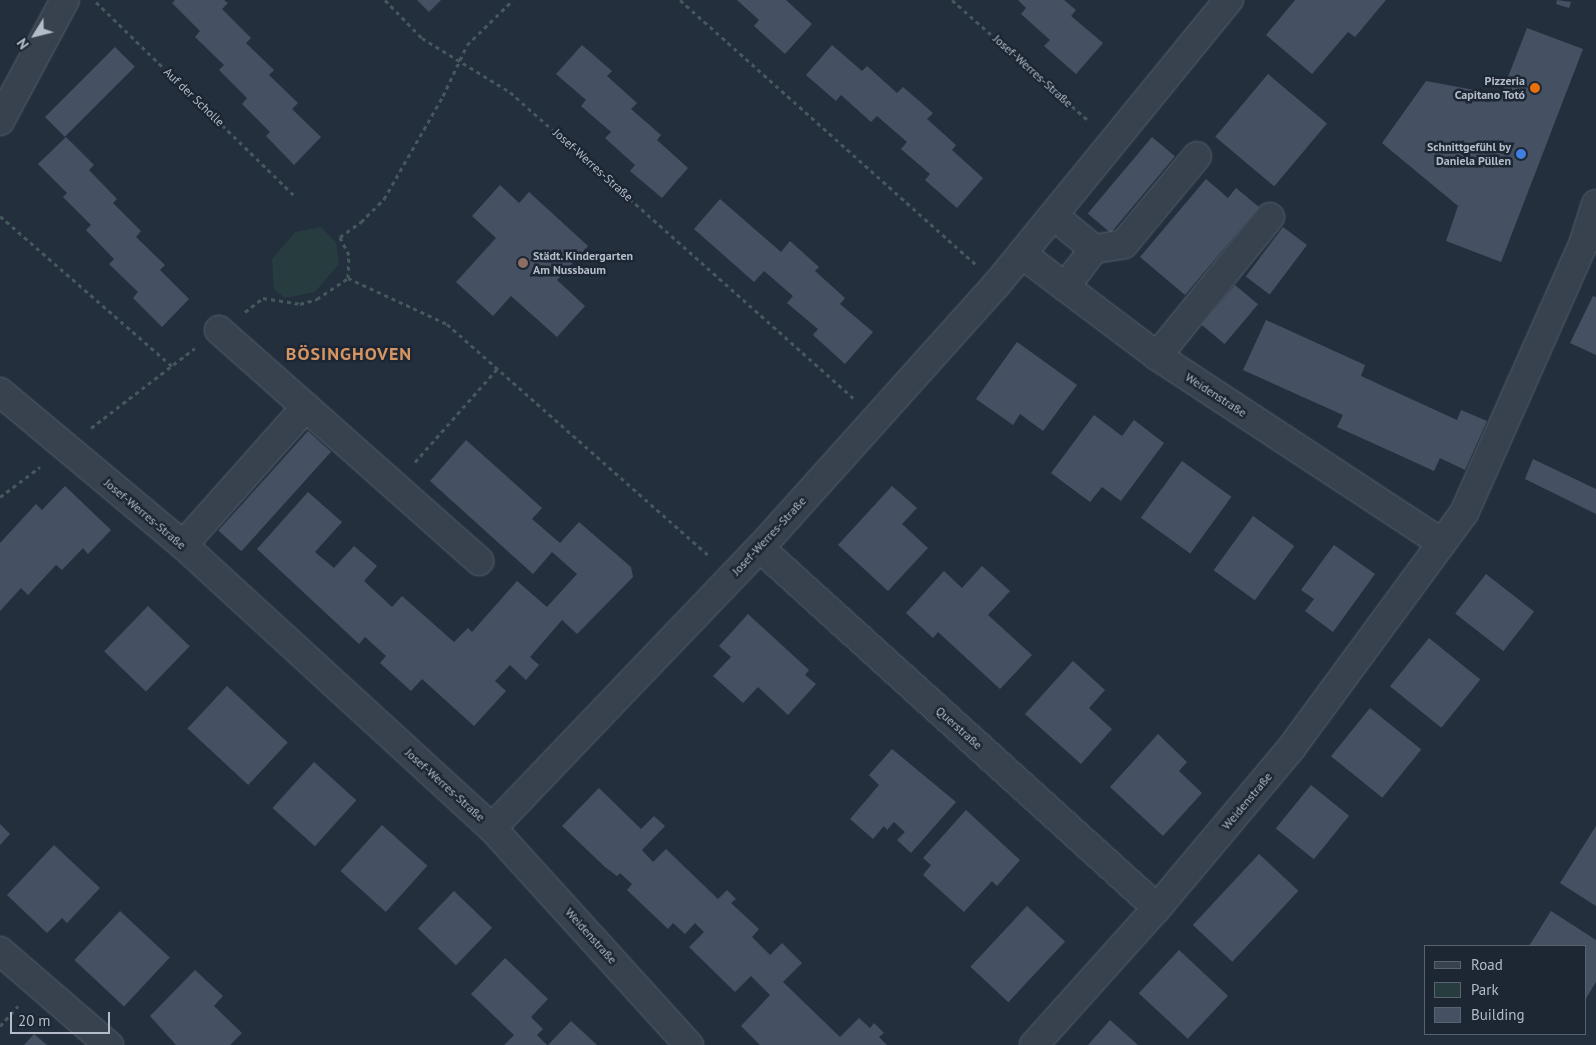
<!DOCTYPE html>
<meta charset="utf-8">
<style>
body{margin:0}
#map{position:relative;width:1596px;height:1045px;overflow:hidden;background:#242f3e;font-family:"PT Sans",sans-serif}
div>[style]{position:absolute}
.green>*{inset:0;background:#263c3f}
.building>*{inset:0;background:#455162;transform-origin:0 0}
.path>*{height:3px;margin-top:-1.5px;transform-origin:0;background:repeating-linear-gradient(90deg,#44595c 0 4px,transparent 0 8px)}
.roads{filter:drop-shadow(0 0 1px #565f6c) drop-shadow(0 0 1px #565f6c)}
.minor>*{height:28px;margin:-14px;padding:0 14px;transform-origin:14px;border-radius:14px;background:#38414e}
.dots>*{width:14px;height:14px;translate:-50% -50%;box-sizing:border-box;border:2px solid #1d2633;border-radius:50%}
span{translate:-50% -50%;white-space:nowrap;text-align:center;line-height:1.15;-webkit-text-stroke:5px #1d2633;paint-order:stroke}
.street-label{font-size:12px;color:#b4bcc9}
.poi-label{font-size:12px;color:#b4bcc9;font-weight:700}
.right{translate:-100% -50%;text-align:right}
.left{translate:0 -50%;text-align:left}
.district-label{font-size:18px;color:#d59563;font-weight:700;letter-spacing:1px}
.legend{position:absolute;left:1424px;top:945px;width:162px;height:90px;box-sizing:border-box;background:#1d2633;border:1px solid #59626f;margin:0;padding:6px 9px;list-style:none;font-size:15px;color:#b4bcc9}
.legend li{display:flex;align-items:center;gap:10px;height:25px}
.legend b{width:25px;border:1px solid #59626f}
.north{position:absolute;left:10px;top:10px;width:50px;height:50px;-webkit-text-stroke:4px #1d2633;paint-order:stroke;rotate:234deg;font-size:14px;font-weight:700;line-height:20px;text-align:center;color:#b4bcc9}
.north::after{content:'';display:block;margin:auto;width:18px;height:22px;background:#b4bcc9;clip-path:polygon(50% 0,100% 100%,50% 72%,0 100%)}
.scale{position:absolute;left:10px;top:1012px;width:100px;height:22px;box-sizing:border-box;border:2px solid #b4bcc9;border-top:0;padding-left:6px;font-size:15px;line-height:18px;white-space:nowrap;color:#b4bcc9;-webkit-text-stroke:4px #1d2633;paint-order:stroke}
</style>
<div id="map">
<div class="green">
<div style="clip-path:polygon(321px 227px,336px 242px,339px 264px,315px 292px,285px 298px,274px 289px,272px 259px,295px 232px)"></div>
</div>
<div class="building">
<div style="clip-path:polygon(175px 0,224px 0,228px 3px,222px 9px,251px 38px,246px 43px,274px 70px,269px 75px,298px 103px,292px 109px,321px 137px,294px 165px,266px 136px,270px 132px,242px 104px,247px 98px,219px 70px,224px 65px,195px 37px,200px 31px,172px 3px)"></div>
<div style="clip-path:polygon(417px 0,441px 0,429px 12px)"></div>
<div style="clip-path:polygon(737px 0,786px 0,812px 24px,785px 54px,754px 26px,759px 20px)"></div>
<div style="clip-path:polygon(1018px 0,1064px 0,1076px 10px,1071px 16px,1103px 43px,1076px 74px,1044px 46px,1050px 40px,1021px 14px,1026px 8px)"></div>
<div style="clip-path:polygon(1295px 0,1386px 0,1355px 37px,1348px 32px,1312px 74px,1266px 35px)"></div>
<div style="clip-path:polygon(1557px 0,1571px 2px,1569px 8px,1556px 4px)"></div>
<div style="clip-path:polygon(1527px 28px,1583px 49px,1501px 262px,1446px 241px,1458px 206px,1382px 143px,1426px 81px,1501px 95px)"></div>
<div style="clip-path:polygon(582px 45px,612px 71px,607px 76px,637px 103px,631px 109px,661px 135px,657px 140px,688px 168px,662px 198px,630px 171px,635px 165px,605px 138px,611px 132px,581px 106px,586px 100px,556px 74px)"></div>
<div style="clip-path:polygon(832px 45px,862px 71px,867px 66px,897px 93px,903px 87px,933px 113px,927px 119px,956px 145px,952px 150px,983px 178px,957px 208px,925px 180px,930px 174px,901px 149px,907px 142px,877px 116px,871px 122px,841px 95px,836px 101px,806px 75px)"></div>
<div style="left:115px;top:47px;width:28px;height:99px;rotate:45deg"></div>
<div style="left:1268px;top:74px;width:77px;height:82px;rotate:40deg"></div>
<div style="clip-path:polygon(66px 137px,94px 165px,89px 170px,117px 199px,113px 203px,141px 231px,136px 237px,165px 265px,160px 270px,189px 299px,162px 327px,133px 298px,138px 292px,109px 264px,114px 259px,86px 230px,91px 225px,63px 197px,67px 193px,38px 164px)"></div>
<div style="left:1152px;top:137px;width:30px;height:100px;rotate:40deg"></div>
<div style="clip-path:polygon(1206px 179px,1228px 198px,1236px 188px,1259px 207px,1185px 295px,1140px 257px)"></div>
<div style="clip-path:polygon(500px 185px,519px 203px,529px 192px,588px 246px,557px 280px,585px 306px,557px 337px,511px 296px,493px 316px,456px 282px,496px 238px,472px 216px)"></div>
<div style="clip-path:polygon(720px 199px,781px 252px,790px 241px,819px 267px,815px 271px,845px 298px,840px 304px,873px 332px,845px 364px,813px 335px,818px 329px,787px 303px,793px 296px,764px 271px,754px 282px,694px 229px)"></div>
<div style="left:1283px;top:227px;width:30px;height:62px;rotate:37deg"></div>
<div style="left:1235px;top:285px;width:30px;height:52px;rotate:40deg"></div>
<div style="clip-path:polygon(1593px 296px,1596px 297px,1596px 355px,1570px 343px)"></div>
<div style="clip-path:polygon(1266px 320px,1365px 365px,1361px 376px,1457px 420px,1461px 410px,1487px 421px,1465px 470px,1440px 458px,1434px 471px,1410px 460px,1337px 427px,1343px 415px,1243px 370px)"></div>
<div style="clip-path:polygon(1017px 342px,1077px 385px,1043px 431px,1020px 414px,1013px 425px,976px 399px)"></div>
<div style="clip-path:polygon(1094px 415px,1122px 436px,1134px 420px,1164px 443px,1121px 501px,1102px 487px,1090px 502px,1051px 473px)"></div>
<div style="left:308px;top:431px;width:31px;height:134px;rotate:42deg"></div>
<div style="clip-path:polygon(466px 440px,542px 508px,532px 519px,560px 543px,579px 522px,631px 567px,633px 577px,577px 634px,562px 620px,530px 657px,539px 665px,526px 680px,510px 665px,495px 681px,506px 691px,474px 726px,422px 679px,411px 691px,380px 663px,386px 656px,365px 637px,359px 644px,257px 549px,308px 492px,342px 522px,315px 552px,334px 568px,354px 546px,377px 566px,364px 581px,392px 607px,402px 596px,454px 642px,468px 628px,472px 632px,517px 581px,547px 607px,577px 574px,552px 552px,533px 574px,430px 481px)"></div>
<div style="clip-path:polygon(1533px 459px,1596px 489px,1596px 514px,1525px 479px)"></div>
<div style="left:1182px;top:461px;width:61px;height:70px;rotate:36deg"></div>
<div style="clip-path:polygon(65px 486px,111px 530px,88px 554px,83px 548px,62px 570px,56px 565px,28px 595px,21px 588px,0 611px,0 543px,36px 504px,42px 510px)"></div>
<div style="clip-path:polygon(892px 486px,917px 508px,902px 524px,928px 548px,888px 591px,838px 545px)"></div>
<div style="left:1253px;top:516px;width:51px;height:67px;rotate:36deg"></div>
<div style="clip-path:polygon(1334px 545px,1375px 574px,1333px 632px,1305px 611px,1314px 599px,1301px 590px)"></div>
<div style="clip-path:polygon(982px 566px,1010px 591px,988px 615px,1032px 655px,1000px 689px,938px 632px,933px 638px,906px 613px,944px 571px,962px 588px)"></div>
<div style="left:1486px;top:574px;width:61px;height:50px;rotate:38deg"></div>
<div style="left:148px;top:606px;width:58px;height:63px;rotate:44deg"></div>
<div style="clip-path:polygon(748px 614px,809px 670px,805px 675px,816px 684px,788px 715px,758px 687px,743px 703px,713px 676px,731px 657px,719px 646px)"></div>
<div style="left:1429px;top:638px;width:66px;height:62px;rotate:39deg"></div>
<div style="clip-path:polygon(1073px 661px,1105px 690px,1089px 708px,1112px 729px,1081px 764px,1025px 714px)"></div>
<div style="left:227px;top:686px;width:83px;height:58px;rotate:43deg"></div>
<div style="left:1370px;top:708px;width:66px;height:62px;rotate:39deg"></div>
<div style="clip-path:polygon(1158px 734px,1187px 762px,1179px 771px,1202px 793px,1163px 836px,1110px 787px)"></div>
<div style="clip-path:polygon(892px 749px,956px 802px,911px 853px,897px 840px,905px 832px,894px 822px,887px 830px,884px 826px,873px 839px,850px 819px,879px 785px,869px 775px)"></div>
<div style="left:314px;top:762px;width:57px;height:62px;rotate:42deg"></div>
<div style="left:1311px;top:785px;width:49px;height:56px;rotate:39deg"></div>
<div style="clip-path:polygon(599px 788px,641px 829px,654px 816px,665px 826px,642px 850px,653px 862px,666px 849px,718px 899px,727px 890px,736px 899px,731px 903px,759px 929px,752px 937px,770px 955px,782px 943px,802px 963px,783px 982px,840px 1037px,859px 1018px,870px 1028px,874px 1023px,884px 1033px,879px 1037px,887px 1045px,760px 1045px,741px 1026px,770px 995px,751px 976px,735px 992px,689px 947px,704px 932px,695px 923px,685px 934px,673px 923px,668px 929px,627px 890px,632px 884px,620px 873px,617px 876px,605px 867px,562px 826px)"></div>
<div style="clip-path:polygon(966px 810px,1020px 860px,997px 886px,992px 881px,964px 912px,923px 875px,931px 865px,923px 858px)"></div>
<div style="clip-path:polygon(0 824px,10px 834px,0 845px)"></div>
<div style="left:382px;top:825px;width:61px;height:62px;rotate:42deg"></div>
<div style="clip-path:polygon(1596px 826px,1596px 906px,1560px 883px)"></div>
<div style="clip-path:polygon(54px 845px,100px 888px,67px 923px,62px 918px,47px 933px,7px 895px)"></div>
<div style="left:1259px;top:854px;width:54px;height:97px;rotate:43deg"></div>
<div style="left:454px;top:891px;width:53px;height:52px;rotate:44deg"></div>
<div style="left:1027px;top:906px;width:52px;height:83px;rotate:43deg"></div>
<div style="left:120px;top:911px;width:68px;height:67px;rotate:43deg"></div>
<div style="clip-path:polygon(1551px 911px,1596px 940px,1596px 982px,1585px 1000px,1585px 946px,1529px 946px)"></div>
<div style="left:1179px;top:950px;width:67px;height:59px;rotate:43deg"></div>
<div style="clip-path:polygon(505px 958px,548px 999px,531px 1017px,543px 1029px,537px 1035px,547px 1045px,504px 1045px,514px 1035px,471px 994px)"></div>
<div style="clip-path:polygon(195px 970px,223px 996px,214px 1006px,242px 1033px,230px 1045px,176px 1045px,150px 1016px)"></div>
<div style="clip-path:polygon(1110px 1020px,1138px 1045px,1088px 1045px)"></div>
<div style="clip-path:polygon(571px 1021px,583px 1032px,597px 1045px,548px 1045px)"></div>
<div style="clip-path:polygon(34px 1034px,47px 1045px,24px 1045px)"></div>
</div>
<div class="path">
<div style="left:385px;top:0;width:53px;rotate:45.8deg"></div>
<div style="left:422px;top:38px;width:103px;rotate:31.5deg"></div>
<div style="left:510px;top:92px;width:460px;rotate:41.7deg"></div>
<div style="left:680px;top:0;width:396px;rotate:41.8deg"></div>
<div style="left:952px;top:0;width:184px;rotate:41.5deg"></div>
<div style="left:96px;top:2px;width:277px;rotate:44.3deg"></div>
<div style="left:0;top:216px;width:228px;rotate:41.1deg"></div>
<div style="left:348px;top:278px;width:109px;rotate:24.9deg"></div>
<div style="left:447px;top:324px;width:350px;rotate:41.5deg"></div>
<div style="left:245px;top:312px;width:23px;rotate:-38deg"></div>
<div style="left:263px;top:298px;width:37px;rotate:9deg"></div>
<div style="left:300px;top:304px;width:18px;rotate:-16deg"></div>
<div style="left:317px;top:299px;width:37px;rotate:-34deg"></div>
<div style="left:348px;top:278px;width:23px;rotate:-88deg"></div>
<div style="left:349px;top:255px;width:20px;rotate:-117deg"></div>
<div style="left:340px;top:237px;width:26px;rotate:-36deg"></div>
<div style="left:361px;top:222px;width:33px;rotate:-45deg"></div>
<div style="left:384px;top:199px;width:119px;rotate:-60.2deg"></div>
<div style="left:443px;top:96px;width:56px;rotate:-64.8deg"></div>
<div style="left:467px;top:45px;width:64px;rotate:-44.4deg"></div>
<div style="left:91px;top:428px;width:131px;rotate:-37.6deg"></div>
<div style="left:415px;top:462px;width:124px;rotate:-48.6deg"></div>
<div style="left:0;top:497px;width:50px;rotate:-36.9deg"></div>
<div style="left:0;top:1026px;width:27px;rotate:-48deg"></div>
</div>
<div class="roads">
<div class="minor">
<div style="left:0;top:121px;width:137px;rotate:-61.8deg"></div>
<div style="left:1054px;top:216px;width:52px;rotate:39.5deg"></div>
<div style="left:1023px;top:255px;width:168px;rotate:37deg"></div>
<div style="left:1157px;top:356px;width:339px;rotate:33.3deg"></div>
<div style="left:1065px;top:287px;width:48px;rotate:-52.7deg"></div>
<div style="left:1094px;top:249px;width:30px;rotate:-9deg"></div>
<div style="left:1124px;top:244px;width:114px;rotate:-50.3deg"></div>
<div style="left:219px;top:330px;width:348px;rotate:41.6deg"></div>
<div style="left:1157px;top:356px;width:179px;rotate:-50.9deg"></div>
<div style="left:0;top:392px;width:239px;rotate:39.9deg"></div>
<div style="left:183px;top:545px;width:419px;rotate:42.5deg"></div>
<div style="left:492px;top:828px;width:388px;rotate:-46.3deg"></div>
<div style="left:760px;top:548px;width:355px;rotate:-48.1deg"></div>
<div style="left:997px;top:284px;width:367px;rotate:-50.8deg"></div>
<div style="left:183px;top:545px;width:185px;rotate:-48.3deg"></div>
<div style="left:760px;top:548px;width:536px;rotate:42.2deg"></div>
<div style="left:492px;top:828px;width:293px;rotate:47.8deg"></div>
<div style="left:0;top:951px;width:144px;rotate:40.8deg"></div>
<div style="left:1034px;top:1045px;width:184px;rotate:-48.1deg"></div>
<div style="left:1157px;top:908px;width:210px;rotate:-50deg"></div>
<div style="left:1292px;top:747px;width:290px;rotate:-53.7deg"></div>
<div style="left:1464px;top:513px;width:293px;rotate:-66.1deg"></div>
<div style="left:1583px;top:245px;width:43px;rotate:-72.4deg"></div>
</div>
</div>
<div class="dots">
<div style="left:1535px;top:88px;background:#e8710a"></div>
<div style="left:1521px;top:154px;background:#3f7fe0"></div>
<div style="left:523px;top:263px;background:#8d6e63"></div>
</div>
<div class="street-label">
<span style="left:1033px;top:71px;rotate:42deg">Josef-Werres-Straße</span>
<span style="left:194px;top:97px;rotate:44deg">Auf der Scholle</span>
<span style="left:593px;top:165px;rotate:42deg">Josef-Werres-Straße</span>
<span style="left:1216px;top:395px;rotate:33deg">Weidenstraße</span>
<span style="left:145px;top:514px;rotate:40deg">Josef-Werres-Straße</span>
<span style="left:769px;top:536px;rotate:-47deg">Josef-Werres-Straße</span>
<span style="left:959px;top:728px;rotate:42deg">Querstraße</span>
<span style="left:445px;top:785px;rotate:42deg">Josef-Werres-Straße</span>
<span style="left:1247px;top:801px;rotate:-50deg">Weidenstraße</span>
<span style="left:591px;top:936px;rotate:48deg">Weidenstraße</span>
</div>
<div class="poi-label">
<span class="right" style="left:1525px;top:88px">Pizzeria<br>Capitano Totó</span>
<span class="right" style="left:1511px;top:154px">Schnittgefühl by<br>Daniela Püllen</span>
<span class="left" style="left:533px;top:263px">Städt. Kindergarten<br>Am Nussbaum</span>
</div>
<div class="district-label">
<span style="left:349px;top:354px">BÖSINGHOVEN</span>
</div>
<ul class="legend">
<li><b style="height:6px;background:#38414e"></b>Road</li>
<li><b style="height:14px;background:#263c3f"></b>Park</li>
<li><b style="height:14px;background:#455162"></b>Building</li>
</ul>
<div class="north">N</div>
<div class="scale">20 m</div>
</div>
